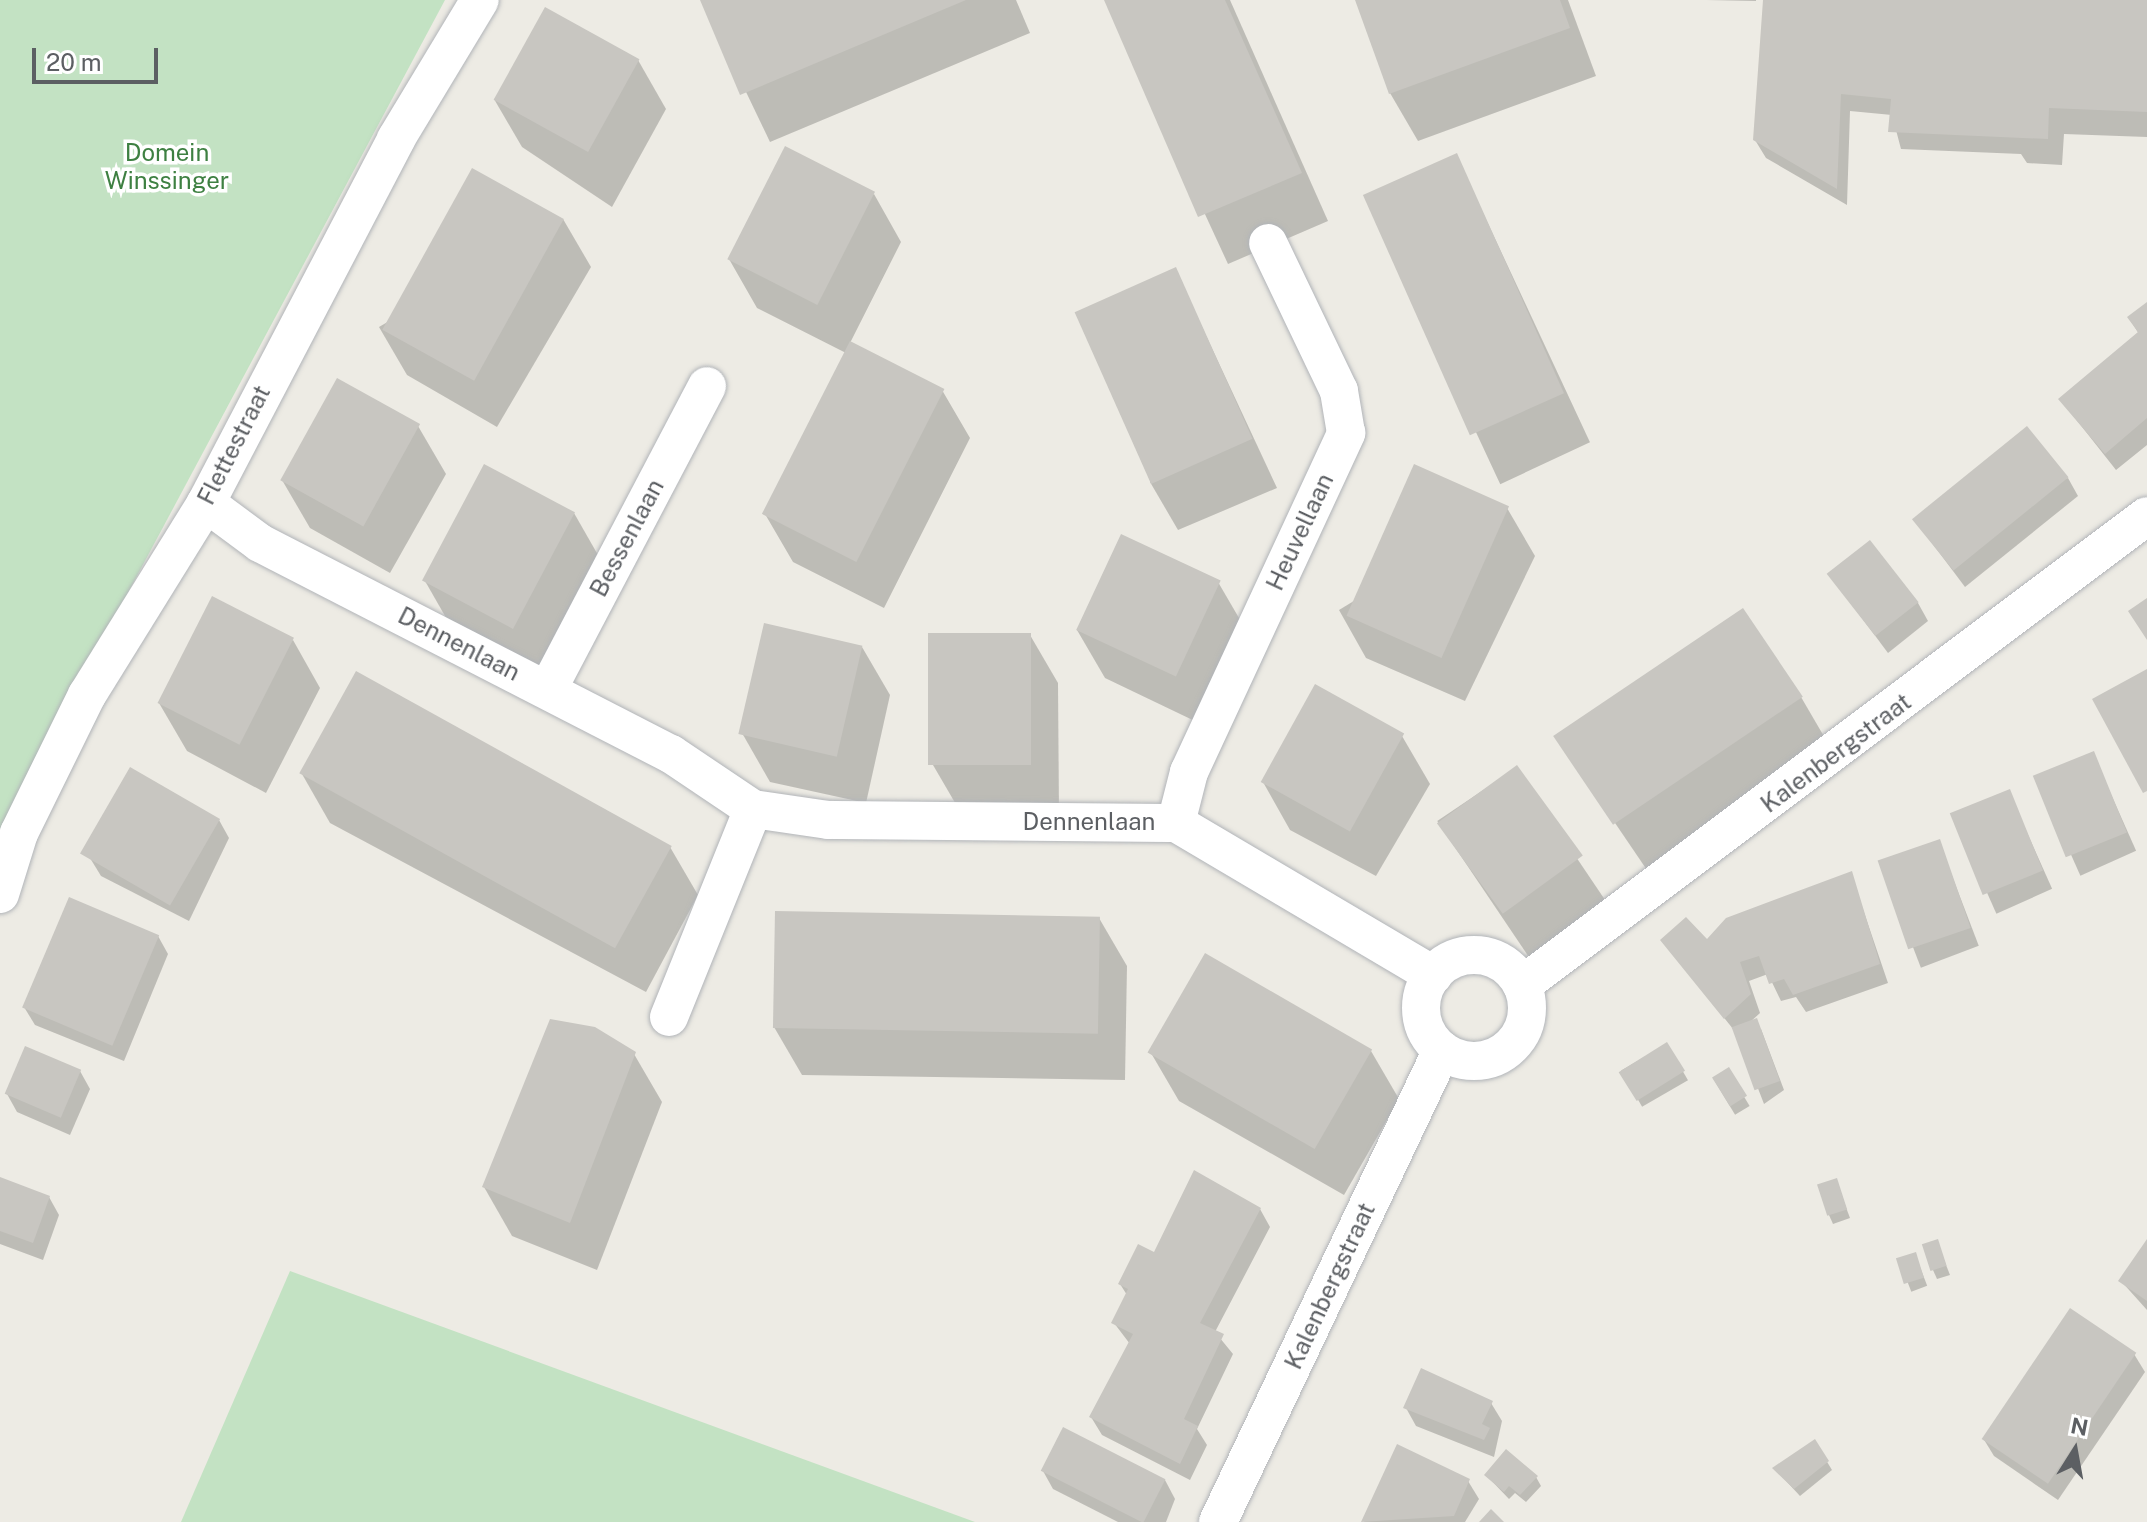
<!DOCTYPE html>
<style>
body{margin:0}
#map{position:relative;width:2147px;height:1522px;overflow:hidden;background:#edebe4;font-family:"Public Sans",sans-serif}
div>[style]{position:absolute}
.green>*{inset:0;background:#c3e2c3}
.shadow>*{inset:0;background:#0003;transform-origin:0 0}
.building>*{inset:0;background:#c8c6c1;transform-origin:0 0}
.roads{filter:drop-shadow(0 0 2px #b1b4b8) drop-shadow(0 0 2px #b1b4b8)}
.minor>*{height:38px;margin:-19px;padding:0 19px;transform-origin:19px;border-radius:19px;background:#fff}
.minor>.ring{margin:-19px;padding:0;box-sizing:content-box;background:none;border:38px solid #fff;border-radius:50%}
span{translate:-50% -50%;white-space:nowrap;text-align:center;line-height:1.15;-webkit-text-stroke:7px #fff;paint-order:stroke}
.park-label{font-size:24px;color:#3e8042}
.street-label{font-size:24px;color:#5c5f63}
.north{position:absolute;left:2035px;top:1410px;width:80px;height:80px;-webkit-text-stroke:6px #fff;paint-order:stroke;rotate:11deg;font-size:22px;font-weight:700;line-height:32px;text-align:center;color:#5c5f63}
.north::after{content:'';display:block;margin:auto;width:28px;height:36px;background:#5c5f63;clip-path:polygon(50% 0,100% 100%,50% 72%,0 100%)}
.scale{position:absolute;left:32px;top:48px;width:126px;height:36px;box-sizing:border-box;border:4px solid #5c5f63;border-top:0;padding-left:10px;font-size:24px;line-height:28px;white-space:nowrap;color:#5c5f63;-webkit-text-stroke:6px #fff;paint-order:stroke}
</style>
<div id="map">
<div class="green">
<div style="clip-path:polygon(0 0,445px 0,0 832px)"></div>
<div style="clip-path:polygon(290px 1271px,975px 1522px,181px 1522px)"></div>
</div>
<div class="shadow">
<div style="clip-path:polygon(702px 0,1016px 0,1030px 33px,770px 142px)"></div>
<div style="clip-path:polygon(1106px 0,1230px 0,1328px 221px,1228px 264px)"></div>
<div style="clip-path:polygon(1357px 0,1568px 0,1596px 76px,1418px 141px,1390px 93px)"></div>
<div style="clip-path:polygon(1706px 0,1756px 0,1756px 1px)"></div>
<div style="clip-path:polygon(1765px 0,2147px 0,2147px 137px,2064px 134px,2062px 165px,2027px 163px,2021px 154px,1901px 149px,1892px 115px,1850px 111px,1847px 205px,1766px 158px,1755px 140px)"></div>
<div style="clip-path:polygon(638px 60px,666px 109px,612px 207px,522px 147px,494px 99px)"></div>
<div style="left:1456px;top:155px;width:317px;height:99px;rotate:65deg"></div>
<div style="clip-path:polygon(874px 194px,901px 242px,850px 343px,942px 390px,970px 438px,884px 608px,793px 562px,765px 514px,846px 353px,757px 308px,729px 259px)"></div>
<div style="clip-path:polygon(563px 219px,591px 267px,497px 427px,407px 375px,379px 327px)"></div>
<div style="clip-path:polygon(1175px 269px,1277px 488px,1178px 530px,1150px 482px)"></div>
<div style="clip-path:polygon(2147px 304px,2147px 445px,2116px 470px,2060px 399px,2139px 334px,2129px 318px)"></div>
<div style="clip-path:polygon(418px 426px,446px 474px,390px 573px,310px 528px,282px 480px)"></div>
<div style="clip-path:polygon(2068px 478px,2078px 496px,1965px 587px,1914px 519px)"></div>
<div style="clip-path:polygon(1507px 508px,1535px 556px,1465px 701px,1366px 658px,1339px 610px)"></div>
<div style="clip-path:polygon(574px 513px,602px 562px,542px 676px,453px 630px,425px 581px)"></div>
<div style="clip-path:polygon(1829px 574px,1918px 603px,1928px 621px,1888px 653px)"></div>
<div style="clip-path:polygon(1218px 582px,1246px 630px,1201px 724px,1105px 678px,1077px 630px)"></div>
<div style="clip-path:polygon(1030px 635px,1058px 683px,1059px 815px,961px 813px,933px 765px)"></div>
<div style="clip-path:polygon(293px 640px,320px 688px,266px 793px,187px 751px,159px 703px)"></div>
<div style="clip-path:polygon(862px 647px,890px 695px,866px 803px,770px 782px,742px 733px)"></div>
<div style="clip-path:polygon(1801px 697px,1829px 745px,1649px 873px,1560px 742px)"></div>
<div style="clip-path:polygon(1402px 736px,1430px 784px,1376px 876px,1290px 830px,1263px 782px)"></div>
<div style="left:2093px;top:754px;width:106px;height:61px;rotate:66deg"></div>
<div style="left:1516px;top:768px;width:165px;height:95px;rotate:56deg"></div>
<div style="clip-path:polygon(302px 774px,670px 847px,698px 895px,646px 992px,330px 823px)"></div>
<div style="left:2009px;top:792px;width:106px;height:61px;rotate:66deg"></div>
<div style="clip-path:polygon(219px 820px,229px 838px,189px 921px,101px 876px,90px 858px)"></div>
<div style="left:1939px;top:842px;width:111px;height:62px;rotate:69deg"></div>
<div style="clip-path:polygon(1851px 874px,1888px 983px,1806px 1012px,1796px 997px,1781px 1001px,1768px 974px,1749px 981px,1760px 1013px,1748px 1024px,1761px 1029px,1784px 1090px,1764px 1104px,1737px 1034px,1663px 941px,1707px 942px)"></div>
<div style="clip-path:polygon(1099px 918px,1127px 966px,1125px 1080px,802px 1075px,774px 1027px)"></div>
<div style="clip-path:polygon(158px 936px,168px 954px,124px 1061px,35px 1025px,24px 1007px)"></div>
<div style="left:1667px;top:1044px;width:42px;height:53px;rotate:60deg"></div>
<div style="clip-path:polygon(1371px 1051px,1399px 1099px,1344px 1195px,1179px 1101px,1151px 1053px)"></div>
<div style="clip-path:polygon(634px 1054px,662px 1102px,597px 1270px,512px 1236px,484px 1187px)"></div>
<div style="left:1728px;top:1070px;width:42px;height:17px;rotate:59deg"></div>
<div style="clip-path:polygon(80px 1071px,90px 1089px,70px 1135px,17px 1112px,7px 1094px)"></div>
<div style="clip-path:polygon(0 1179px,49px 1197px,59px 1215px,43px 1260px,0 1244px)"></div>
<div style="clip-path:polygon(1836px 1181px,1850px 1218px,1833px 1224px,1829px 1215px)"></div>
<div style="clip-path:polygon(1260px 1209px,1270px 1227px,1215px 1332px,1233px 1354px,1197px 1429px,1207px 1445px,1190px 1480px,1102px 1435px,1091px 1417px,1130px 1344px,1114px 1323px,1127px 1295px,1120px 1284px,1154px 1255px)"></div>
<div style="clip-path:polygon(2147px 1241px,2147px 1310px,2121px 1281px)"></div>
<div style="clip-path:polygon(1937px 1242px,1950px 1275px,1937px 1279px,1933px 1270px)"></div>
<div style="left:1915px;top:1254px;width:34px;height:17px;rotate:69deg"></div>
<div style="clip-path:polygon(2134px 1354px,2145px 1372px,2058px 1500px,1994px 1456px,1983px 1438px)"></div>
<div style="clip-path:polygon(1491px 1403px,1502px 1421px,1494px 1457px,1416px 1426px,1406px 1408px)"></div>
<div style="clip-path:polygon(1815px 1442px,1832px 1470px,1800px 1496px,1775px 1469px)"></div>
<div style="clip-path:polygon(1398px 1446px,1468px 1481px,1479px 1499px,1465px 1522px,1364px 1522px)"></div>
<div style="clip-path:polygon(1043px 1471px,1165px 1480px,1175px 1499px,1166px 1522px,1118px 1522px,1053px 1489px)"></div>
<div style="clip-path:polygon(1486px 1475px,1536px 1477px,1541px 1486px,1526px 1502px,1515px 1493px,1509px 1499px)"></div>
</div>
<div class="building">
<div style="clip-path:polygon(700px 0,966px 0,740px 95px)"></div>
<div style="clip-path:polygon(1104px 0,1225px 0,1302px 173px,1198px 217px)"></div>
<div style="clip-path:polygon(1355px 0,1560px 0,1570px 28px,1389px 94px)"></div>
<div style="clip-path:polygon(1763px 0,2147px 0,2147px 112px,2049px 108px,2048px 139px,1888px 132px,1891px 99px,1841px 94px,1837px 189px,1753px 140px)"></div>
<div style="left:545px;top:7px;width:108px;height:106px;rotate:29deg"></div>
<div style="left:785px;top:146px;width:101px;height:127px;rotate:27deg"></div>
<div style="left:1457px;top:153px;width:263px;height:103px;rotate:66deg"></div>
<div style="left:472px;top:168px;width:105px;height:185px;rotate:29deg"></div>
<div style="left:1176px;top:267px;width:188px;height:111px;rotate:66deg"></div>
<div style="clip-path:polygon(2147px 302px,2147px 418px,2105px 454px,2058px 399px,2138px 332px,2127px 317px)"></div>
<div style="left:850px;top:341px;width:106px;height:194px;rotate:27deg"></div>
<div style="left:337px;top:378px;width:95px;height:117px;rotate:29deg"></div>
<div style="left:2027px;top:426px;width:66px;height:148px;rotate:51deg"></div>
<div style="left:484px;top:464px;width:103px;height:132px;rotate:28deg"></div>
<div style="left:1414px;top:464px;width:104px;height:166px;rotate:24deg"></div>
<div style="left:1121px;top:534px;width:110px;height:106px;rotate:25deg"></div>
<div style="left:1870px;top:540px;width:79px;height:55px;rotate:52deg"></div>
<div style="left:212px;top:596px;width:92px;height:120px;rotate:27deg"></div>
<div style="clip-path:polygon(2147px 598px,2147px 640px,2128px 611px)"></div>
<div style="left:1743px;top:608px;width:107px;height:229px;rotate:56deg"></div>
<div style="left:764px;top:623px;width:101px;height:114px;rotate:13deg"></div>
<div style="left:928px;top:633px;width:103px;height:132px"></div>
<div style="clip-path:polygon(2147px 669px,2147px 791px,2143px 793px,2092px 699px)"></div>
<div style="left:356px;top:671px;width:361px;height:117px;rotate:29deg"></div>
<div style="left:1315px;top:684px;width:102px;height:112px;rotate:29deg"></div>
<div style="left:2094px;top:751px;width:88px;height:66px;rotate:68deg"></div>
<div style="left:1517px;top:765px;width:112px;height:99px;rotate:54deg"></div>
<div style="left:130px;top:767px;width:104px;height:100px;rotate:30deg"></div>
<div style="left:2010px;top:789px;width:88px;height:65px;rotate:68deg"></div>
<div style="left:1940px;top:839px;width:94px;height:66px;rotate:71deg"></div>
<div style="clip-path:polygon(1852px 871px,1880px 964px,1793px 995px,1784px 979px,1769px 984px,1759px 956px,1740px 962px,1751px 994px,1724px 1019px,1660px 940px,1686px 917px,1707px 939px,1726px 918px)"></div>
<div style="left:69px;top:897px;width:98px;height:120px;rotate:23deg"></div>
<div style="left:775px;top:911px;width:325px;height:117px;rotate:1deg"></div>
<div style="left:1205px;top:953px;width:193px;height:115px;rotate:30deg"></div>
<div style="left:1757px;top:1018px;width:67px;height:27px;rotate:70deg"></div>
<div style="clip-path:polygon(550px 1019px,595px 1027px,636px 1052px,570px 1223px,482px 1187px)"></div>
<div style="left:1667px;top:1042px;width:34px;height:57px;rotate:58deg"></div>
<div style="left:25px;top:1046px;width:61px;height:52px;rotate:23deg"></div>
<div style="left:1729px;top:1067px;width:34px;height:20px;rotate:58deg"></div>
<div style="clip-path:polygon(1194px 1170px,1261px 1208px,1200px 1323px,1224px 1334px,1184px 1419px,1198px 1426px,1180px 1464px,1089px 1417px,1133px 1334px,1111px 1323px,1128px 1289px,1118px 1284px,1138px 1244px,1154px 1252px)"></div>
<div style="clip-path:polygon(0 1177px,50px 1196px,33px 1243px,0 1231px)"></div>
<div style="left:1837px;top:1178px;width:33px;height:21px;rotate:72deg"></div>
<div style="left:1938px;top:1239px;width:28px;height:17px;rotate:72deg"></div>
<div style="clip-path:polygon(2147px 1239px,2147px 1301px,2118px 1281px)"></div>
<div style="left:1916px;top:1252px;width:27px;height:21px;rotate:73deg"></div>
<div style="left:2070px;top:1308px;width:80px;height:158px;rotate:34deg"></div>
<div style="clip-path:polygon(1421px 1368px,1493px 1401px,1482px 1424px,1490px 1428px,1484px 1440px,1403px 1408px)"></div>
<div style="left:1063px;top:1427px;width:115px;height:49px;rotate:27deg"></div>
<div style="clip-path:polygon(1815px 1439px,1829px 1461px,1794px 1489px,1772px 1468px)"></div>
<div style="clip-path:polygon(1397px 1444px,1470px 1479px,1454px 1516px,1361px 1522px)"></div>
<div style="clip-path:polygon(1506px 1449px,1538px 1476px,1520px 1495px,1509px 1486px,1504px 1492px,1484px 1475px)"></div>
<div style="clip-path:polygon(1491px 1509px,1504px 1522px,1479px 1522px)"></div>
</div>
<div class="roads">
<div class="minor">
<div style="left:206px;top:503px;width:67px;rotate:36.5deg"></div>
<div style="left:260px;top:543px;width:462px;rotate:27.2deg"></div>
<div style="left:671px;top:754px;width:99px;rotate:33.9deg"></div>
<div style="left:753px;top:809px;width:76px;rotate:8.3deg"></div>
<div style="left:828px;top:820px;width:348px;rotate:0.5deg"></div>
<div style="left:1176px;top:823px;width:299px;rotate:30.6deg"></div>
<div style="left:548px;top:689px;width:342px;rotate:-62.3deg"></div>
<div style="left:1176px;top:823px;width:53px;rotate:-75.7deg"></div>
<div style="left:1189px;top:772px;width:374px;rotate:-65.1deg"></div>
<div style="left:1346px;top:433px;width:43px;rotate:-99.5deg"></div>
<div style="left:1339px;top:391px;width:164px;rotate:-115.6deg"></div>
<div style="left:0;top:894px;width:64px;rotate:-72.7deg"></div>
<div style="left:19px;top:833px;width:154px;rotate:-63.8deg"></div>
<div style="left:87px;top:695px;width:226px;rotate:-58.2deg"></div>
<div style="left:206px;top:503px;width:411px;rotate:-62.4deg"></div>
<div style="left:396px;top:139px;width:162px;rotate:-58.9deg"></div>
<div class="ring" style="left:1421px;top:955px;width:68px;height:68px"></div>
<div style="left:1522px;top:985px;width:781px;rotate:-36.88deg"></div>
<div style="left:669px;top:1017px;width:224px;rotate:-68deg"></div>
<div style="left:1218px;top:1522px;width:522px;rotate:-64.61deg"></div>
</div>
</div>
<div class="park-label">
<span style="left:167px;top:167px">Domein<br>Winssinger</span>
</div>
<div class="street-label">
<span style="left:234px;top:445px;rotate:-63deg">Flettestraat</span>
<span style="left:1300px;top:532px;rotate:-65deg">Heuvellaan</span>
<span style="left:627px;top:538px;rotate:-62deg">Bessenlaan</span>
<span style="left:459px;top:644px;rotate:27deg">Dennenlaan</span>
<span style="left:1836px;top:753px;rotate:-37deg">Kalenbergstraat</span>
<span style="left:1089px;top:822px">Dennenlaan</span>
<span style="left:1330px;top:1286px;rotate:-65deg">Kalenbergstraat</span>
</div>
<div class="north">N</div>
<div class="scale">20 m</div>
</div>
